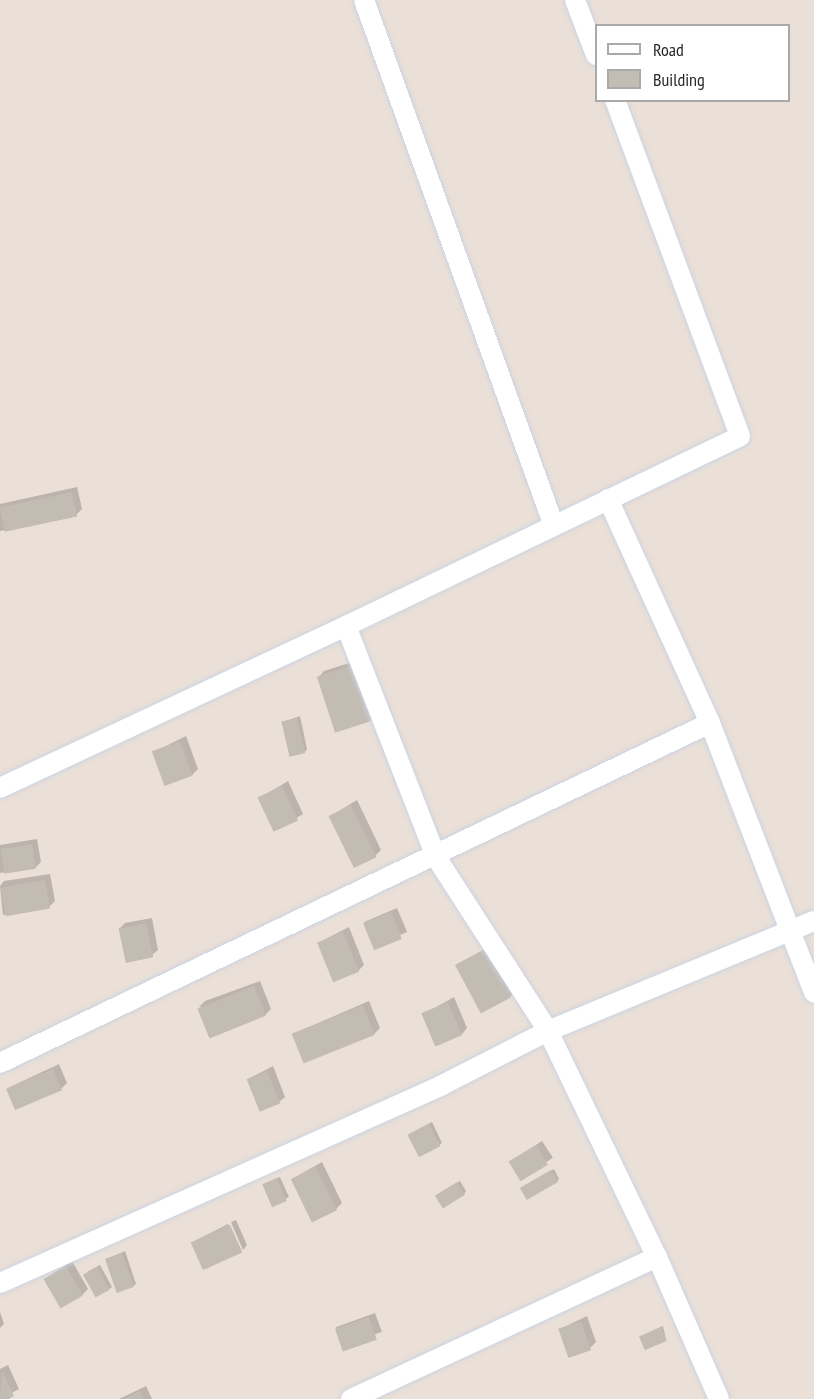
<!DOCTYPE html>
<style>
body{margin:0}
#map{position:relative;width:814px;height:1399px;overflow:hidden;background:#ebe0d7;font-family:"PT Sans Narrow",sans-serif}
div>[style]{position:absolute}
.shadow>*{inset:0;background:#0003;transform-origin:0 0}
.building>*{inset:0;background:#c2bcb3;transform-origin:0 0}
.roads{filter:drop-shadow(0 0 2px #ccd3e1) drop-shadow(0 0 2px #ccd3e1)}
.street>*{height:20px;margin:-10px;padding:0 10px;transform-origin:10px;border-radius:10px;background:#fff}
span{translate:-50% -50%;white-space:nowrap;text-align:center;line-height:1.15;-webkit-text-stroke:6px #fff;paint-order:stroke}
.legend{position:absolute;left:595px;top:24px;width:195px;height:78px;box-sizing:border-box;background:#fff;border:2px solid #a9a9a9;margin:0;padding:8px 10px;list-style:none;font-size:18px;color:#272727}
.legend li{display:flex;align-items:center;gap:12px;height:30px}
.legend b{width:30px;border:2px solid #a9a9a9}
</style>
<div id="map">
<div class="shadow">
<div style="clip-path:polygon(77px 487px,82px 509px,76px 515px,0 531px,0 504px)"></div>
<div style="clip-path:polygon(359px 660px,376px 714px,370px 720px,319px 677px,324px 671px)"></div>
<div style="clip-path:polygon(300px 716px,307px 749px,305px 752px,283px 722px)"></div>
<div style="clip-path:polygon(186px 736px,198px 769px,192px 775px,154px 752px)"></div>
<div style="clip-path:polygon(288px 781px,303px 814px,276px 830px,260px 798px)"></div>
<div style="clip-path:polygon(357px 800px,381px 850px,375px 856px,331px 816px)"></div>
<div style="clip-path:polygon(37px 839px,41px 862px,35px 868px,0 873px,0 845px)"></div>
<div style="clip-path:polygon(50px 874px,55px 901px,49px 907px,3px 915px,0 886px,4px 881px)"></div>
<div style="left:397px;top:908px;width:26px;height:35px;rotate:67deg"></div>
<div style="clip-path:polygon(152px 918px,158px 950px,152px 955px,119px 929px,125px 923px)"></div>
<div style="clip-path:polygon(349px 927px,364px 965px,358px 971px,318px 943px)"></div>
<div style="clip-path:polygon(492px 945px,516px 991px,510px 997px,456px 966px)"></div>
<div style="clip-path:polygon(260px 981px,271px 1009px,265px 1015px,199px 1007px,205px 1001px)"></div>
<div style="clip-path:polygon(454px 997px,467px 1028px,462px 1034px,424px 1014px)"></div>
<div style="clip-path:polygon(369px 1001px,380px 1028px,374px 1034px,293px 1034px)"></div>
<div style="clip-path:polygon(59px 1064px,67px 1083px,61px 1089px,8px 1088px)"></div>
<div style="clip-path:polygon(273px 1066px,285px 1097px,279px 1102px,248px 1079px)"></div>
<div style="clip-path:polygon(432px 1122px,442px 1143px,439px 1145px,409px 1134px)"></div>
<div style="left:542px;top:1141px;width:20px;height:37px;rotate:57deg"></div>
<div style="clip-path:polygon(322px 1162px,342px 1203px,336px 1209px,292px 1179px)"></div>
<div style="clip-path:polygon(554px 1169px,559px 1179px,557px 1181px,522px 1188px)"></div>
<div style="left:280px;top:1177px;width:22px;height:18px;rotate:66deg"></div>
<div style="clip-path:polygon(460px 1181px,466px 1191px,464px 1194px,437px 1195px)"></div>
<div style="clip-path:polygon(236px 1220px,247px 1245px,243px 1250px,231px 1222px)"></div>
<div style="left:228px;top:1224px;width:30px;height:39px;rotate:63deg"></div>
<div style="clip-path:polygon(125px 1251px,136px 1284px,133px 1286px,107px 1259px)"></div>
<div style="clip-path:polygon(72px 1261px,88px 1289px,82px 1295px,45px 1279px)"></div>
<div style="clip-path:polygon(100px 1265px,112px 1287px,109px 1289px,87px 1272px)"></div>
<div style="clip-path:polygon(0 1312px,4px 1324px,0 1328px)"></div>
<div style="left:375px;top:1313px;width:20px;height:42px;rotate:70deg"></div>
<div style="clip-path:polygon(587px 1316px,596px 1342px,590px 1348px,560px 1329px)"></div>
<div style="clip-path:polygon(663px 1326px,666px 1340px,641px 1337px,644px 1335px)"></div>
<div style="clip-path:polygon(8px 1365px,19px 1389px,0 1399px,0 1369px)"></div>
<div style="clip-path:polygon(146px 1386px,152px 1399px,119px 1399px)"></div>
</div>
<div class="building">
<div style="left:72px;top:492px;width:25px;height:74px;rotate:78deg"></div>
<div style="left:353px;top:665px;width:59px;height:38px;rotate:72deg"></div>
<div style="left:297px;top:718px;width:36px;height:16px;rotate:77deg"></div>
<div style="left:180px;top:741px;width:37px;height:30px;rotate:70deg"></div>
<div style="left:282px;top:786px;width:38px;height:27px;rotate:65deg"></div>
<div style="left:351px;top:805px;width:58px;height:25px;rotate:64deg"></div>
<div style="left:32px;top:844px;width:25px;height:32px;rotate:81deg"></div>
<div style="left:45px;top:880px;width:29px;height:45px;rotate:80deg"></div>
<div style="left:391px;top:912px;width:29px;height:30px;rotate:68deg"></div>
<div style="left:146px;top:923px;width:35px;height:28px;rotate:78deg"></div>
<div style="left:343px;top:932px;width:43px;height:28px;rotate:68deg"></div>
<div style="left:485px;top:949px;width:55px;height:34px;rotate:62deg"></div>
<div style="left:254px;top:986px;width:32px;height:61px;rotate:68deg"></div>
<div style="left:448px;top:1002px;width:36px;height:29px;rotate:67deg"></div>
<div style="left:363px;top:1005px;width:32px;height:77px;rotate:68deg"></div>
<div style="left:53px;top:1069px;width:23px;height:51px;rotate:67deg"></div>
<div style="left:267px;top:1071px;width:35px;height:22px;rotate:68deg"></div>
<div style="left:429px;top:1124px;width:25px;height:24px;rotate:63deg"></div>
<div style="left:536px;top:1145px;width:23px;height:32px;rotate:59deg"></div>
<div style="left:316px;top:1167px;width:48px;height:28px;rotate:64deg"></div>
<div style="left:551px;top:1170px;width:14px;height:36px;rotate:60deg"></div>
<div style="left:277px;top:1178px;width:25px;height:16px;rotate:67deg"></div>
<div style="left:457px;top:1182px;width:15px;height:26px;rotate:58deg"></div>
<div style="left:230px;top:1225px;width:30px;height:43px;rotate:66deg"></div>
<div style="left:122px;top:1253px;width:36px;height:18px;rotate:71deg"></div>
<div style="left:66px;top:1266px;width:34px;height:26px;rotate:60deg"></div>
<div style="left:97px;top:1267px;width:26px;height:16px;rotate:61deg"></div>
<div style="left:369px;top:1317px;width:24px;height:36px;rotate:71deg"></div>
<div style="left:581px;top:1321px;width:31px;height:24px;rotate:71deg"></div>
<div style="left:661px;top:1327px;width:15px;height:24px;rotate:67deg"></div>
<div style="clip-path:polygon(2px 1370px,14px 1396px,9px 1399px,0 1399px)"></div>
<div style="clip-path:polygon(140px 1391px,143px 1399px,123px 1399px)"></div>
</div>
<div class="roads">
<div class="street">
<div style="left:364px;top:0;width:559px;rotate:70.14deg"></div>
<div style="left:575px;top:0;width:59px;rotate:69.1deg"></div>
<div style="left:608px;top:499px;width:246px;rotate:65.5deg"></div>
<div style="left:710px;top:723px;width:289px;rotate:68.9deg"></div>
<div style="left:346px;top:626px;width:437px;rotate:-25.7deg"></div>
<div style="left:740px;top:436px;width:358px;rotate:-110.4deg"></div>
<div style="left:0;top:788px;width:382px;rotate:-25.1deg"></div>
<div style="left:346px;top:626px;width:248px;rotate:68.7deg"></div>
<div style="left:436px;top:857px;width:207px;rotate:57.2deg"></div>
<div style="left:548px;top:1031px;width:251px;rotate:64.3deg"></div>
<div style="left:657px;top:1257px;width:155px;rotate:66.4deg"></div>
<div style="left:0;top:1063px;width:787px;rotate:-25.59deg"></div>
<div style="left:0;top:1283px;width:484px;rotate:-24.1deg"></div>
<div style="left:442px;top:1085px;width:119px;rotate:-27deg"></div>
<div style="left:548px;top:1031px;width:288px;rotate:-22.5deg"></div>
<div style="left:351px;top:1399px;width:337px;rotate:-24.9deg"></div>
</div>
</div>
<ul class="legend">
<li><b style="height:8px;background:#fff"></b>Road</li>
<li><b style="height:16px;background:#c2bcb3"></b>Building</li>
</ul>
</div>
